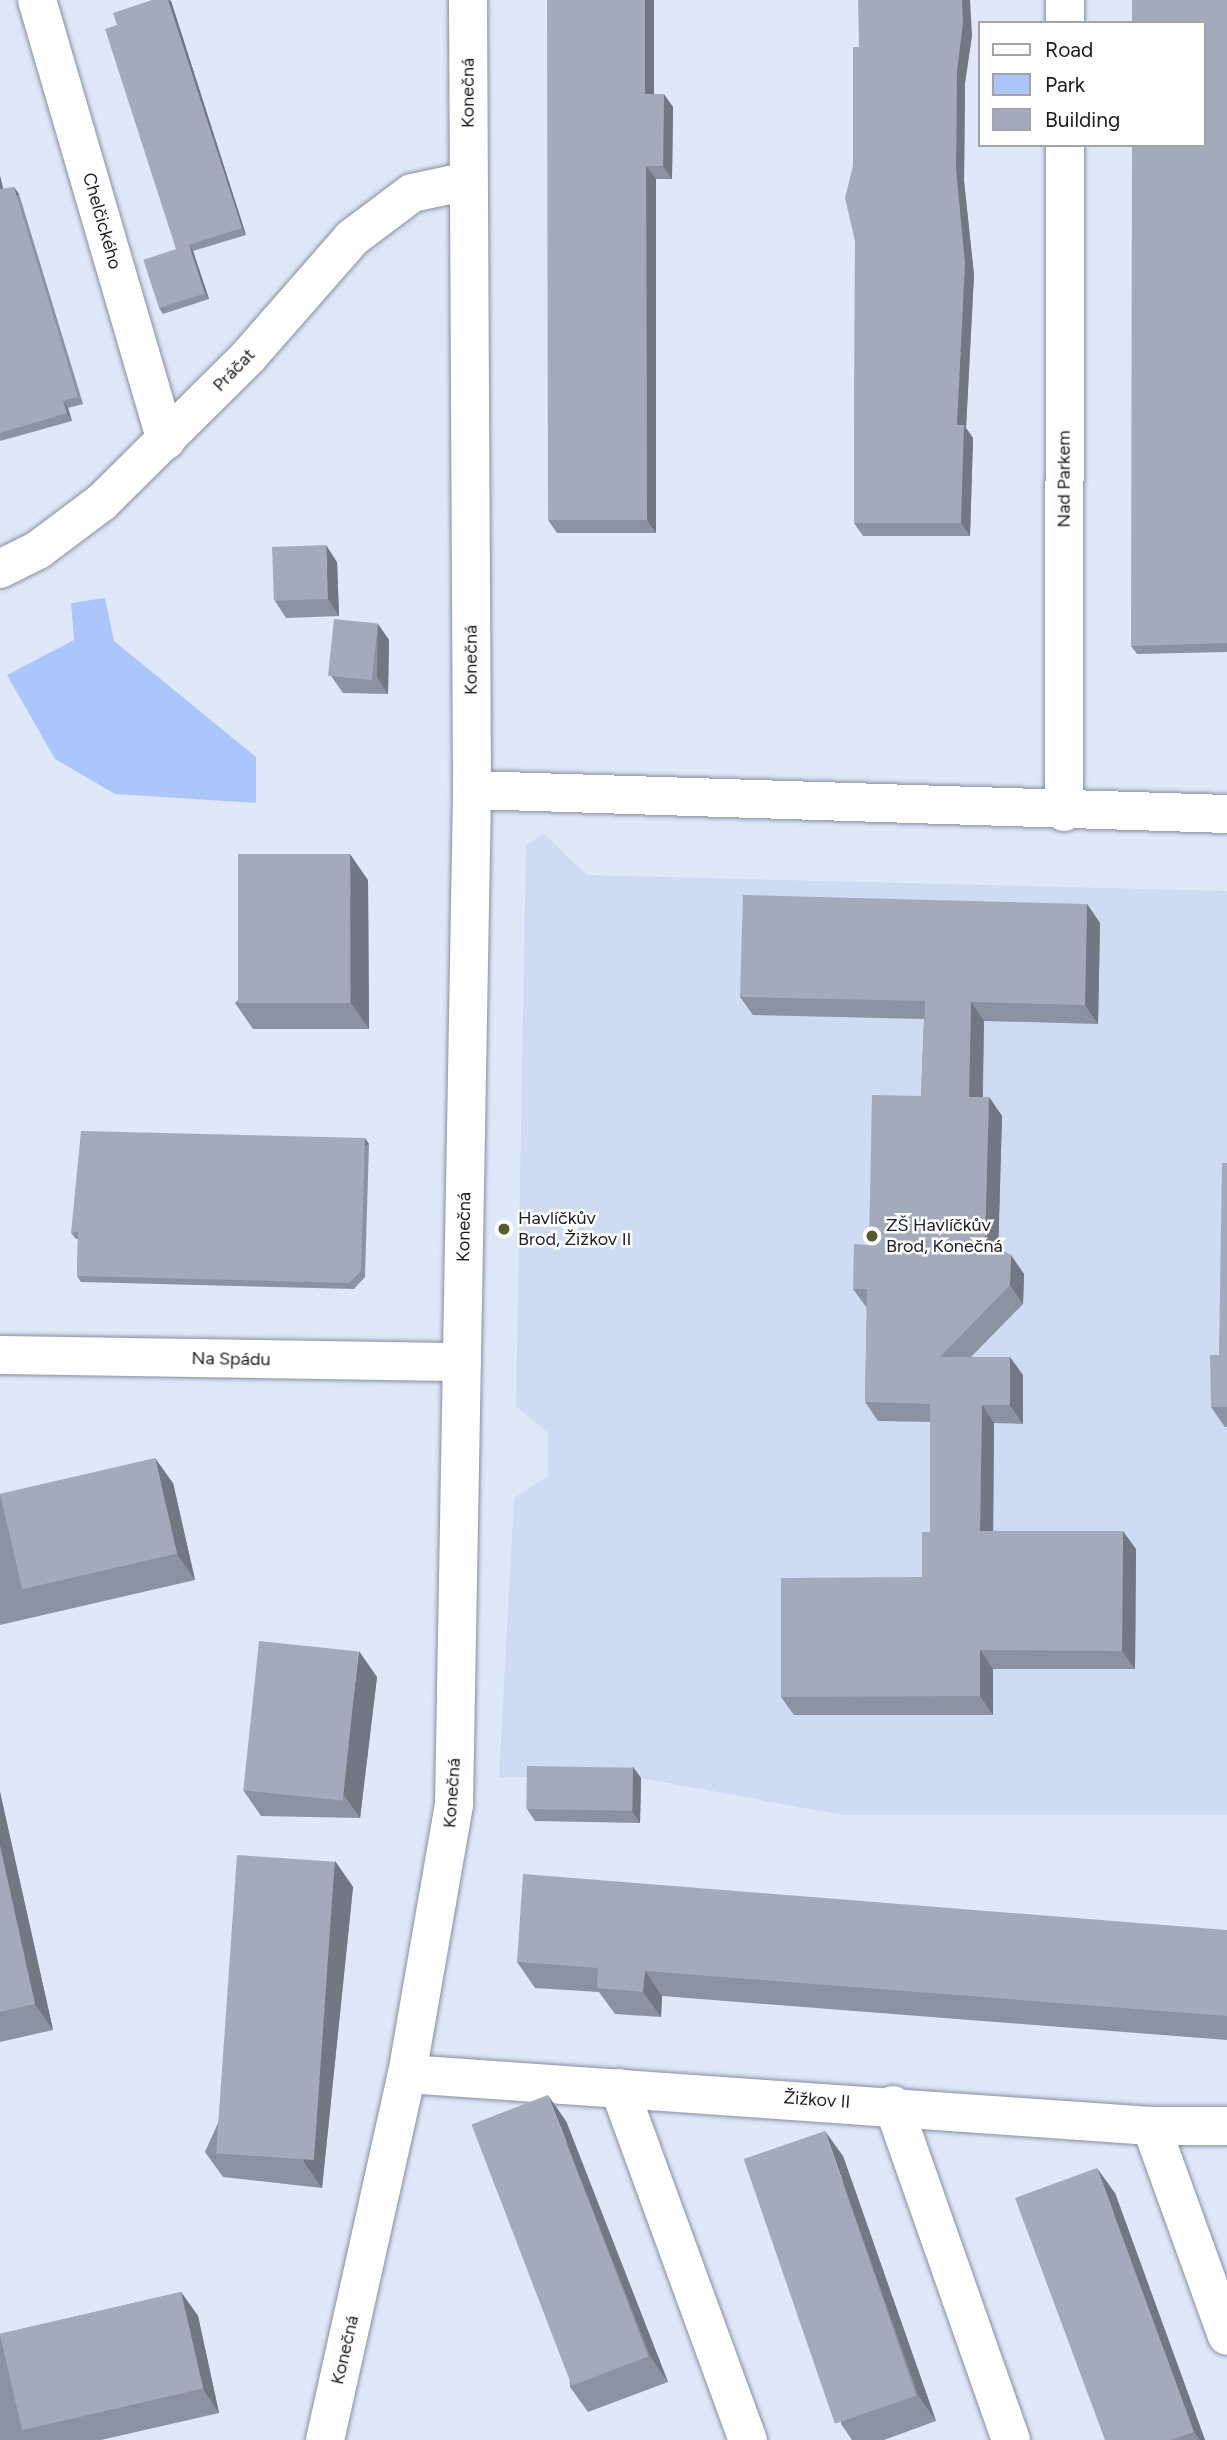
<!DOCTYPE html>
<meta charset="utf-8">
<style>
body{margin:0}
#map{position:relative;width:1227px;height:2440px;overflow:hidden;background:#dfe8f9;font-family:Figtree,sans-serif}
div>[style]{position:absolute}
.built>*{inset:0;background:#cfdbf3}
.green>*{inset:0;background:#abc6fc}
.roads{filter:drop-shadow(0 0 2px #868f9e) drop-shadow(0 0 2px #868f9e)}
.street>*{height:38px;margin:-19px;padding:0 19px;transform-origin:19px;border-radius:19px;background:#fff}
.wall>*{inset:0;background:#8b92a1}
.shaded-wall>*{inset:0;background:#717783;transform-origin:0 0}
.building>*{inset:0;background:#a2aabb;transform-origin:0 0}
.dots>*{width:19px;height:19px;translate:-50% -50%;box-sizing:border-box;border:4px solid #fff;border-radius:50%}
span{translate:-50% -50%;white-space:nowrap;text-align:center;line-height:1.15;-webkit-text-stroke:5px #fff;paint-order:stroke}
.street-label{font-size:18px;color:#191c22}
.poi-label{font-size:18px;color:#191c22}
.left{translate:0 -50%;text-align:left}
.legend{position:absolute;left:978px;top:21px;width:228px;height:126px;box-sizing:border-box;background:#fff;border:2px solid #a3a4a7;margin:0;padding:9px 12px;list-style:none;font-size:21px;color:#191c22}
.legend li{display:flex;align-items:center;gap:14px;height:35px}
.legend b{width:35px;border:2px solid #a3a4a7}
</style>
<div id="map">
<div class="built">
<div style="clip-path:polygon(543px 833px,587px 875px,1227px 891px,1227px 1815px,843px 1815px,641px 1778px,499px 1777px,514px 1498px,548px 1476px,548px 1433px,516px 1406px,526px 846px)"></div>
</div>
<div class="green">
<div style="clip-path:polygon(105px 598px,114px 641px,256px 757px,256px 803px,115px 794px,55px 759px,7px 675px,74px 640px,71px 603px)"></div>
</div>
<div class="roads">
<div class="street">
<div style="left:37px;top:0;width:459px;rotate:73.7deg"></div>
<div style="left:1065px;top:23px;width:23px;rotate:-90deg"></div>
<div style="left:0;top:569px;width:42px;rotate:-26.6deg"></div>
<div style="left:38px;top:550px;width:80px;rotate:-36.9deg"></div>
<div style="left:102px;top:502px;width:206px;rotate:-44.8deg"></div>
<div style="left:248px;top:357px;width:158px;rotate:-48.8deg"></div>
<div style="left:352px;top:238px;width:75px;rotate:-36.9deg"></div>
<div style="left:412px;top:193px;width:57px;rotate:-12.1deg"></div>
<div style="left:472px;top:790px;width:755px;rotate:1.82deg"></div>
<div style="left:1064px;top:812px;width:667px;rotate:-89.91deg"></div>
<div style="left:0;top:1355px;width:462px;rotate:0.9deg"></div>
<div style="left:407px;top:2074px;width:746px;rotate:4deg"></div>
<div style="left:1151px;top:2126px;width:76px"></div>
<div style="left:619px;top:2088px;width:375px;rotate:69.9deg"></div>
<div style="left:893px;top:2105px;width:355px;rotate:70.6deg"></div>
<div style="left:1151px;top:2126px;width:223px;rotate:70.1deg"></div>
<div style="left:325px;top:2440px;width:375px;rotate:-77.4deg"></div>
<div style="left:407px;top:2074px;width:274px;rotate:-80.1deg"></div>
<div style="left:454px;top:1804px;width:1014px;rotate:-88.98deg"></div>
<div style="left:472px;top:790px;width:790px;rotate:-90.29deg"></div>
</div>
</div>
<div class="wall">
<div style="clip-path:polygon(152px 0,170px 0,171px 1px,246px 235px,193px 251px,209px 299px,163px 314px,159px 308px,176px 249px,117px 25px)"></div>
<div style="clip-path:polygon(654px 0,654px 94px,673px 107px,672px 179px,656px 179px,656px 533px,557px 533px,548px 520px)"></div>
<div style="clip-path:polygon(1227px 0,1227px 652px,1137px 654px,1131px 646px)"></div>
<div style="clip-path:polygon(972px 35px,965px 83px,964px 181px,974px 275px,966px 428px,973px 438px,970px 536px,863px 536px,854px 523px,855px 241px,853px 166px,859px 47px)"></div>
<div style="clip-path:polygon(0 176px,3px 189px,19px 194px,83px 404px,68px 408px,72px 421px,0 441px)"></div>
<div style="clip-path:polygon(337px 562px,339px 616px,286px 618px,275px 601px)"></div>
<div style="clip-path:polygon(378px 624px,389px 640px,388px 694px,343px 693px,331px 676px)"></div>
<div style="clip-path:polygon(368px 880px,369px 1029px,253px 1029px,235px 1003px)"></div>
<div style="clip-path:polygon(1087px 904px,1100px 923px,1098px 1024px,984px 1021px,983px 1097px,989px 1097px,1002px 1116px,998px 1248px,1024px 1274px,1023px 1304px,971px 1357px,1023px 1375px,1023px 1424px,994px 1423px,993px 1531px,1136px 1549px,1135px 1669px,993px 1669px,993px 1715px,794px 1715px,781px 1697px,922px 1577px,930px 1532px,930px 1422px,878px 1421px,865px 1402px,867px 1308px,853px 1289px,921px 1096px,924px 1019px,753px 1015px,740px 997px)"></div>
<div style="clip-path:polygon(369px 1144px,365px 1277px,354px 1289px,81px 1282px,77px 1276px,78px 1239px,76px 1239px,71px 1233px)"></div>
<div style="clip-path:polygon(1227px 1163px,1227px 1427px,1225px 1427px,1211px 1407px,1219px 1355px)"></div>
<div style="clip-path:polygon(173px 1483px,195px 1580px,0 1625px,0 1494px)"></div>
<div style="clip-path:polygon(377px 1677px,360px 1818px,261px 1816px,243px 1790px)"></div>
<div style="clip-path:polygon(633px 1767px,641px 1778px,640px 1823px,535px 1821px,527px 1809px)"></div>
<div style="clip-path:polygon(0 1792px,53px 2030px,0 2042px)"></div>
<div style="clip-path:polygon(335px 1861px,353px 1887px,322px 2188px,223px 2177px,205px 2152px)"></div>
<div style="clip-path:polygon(1227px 1930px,1227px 2040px,662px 1996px,661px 2017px,615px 2014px,599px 1992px,535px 1988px,517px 1962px)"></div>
<div style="clip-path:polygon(566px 2121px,668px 2382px,588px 2412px,570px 2387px)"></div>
<div style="clip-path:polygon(843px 2156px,936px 2421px,884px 2440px,852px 2440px,841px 2424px)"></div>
<div style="clip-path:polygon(1115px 2193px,1205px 2440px,1105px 2440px)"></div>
<div style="clip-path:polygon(181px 2292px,198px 2316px,219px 2413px,101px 2440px,0 2440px,0 2334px)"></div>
</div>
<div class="shaded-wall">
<div style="clip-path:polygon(168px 0,171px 1px,246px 235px,242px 228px)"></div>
<div style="left:645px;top:0;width:9px;height:94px"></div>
<div style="clip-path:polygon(962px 0,970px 0,972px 35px,965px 83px,964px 181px,974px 275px,966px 428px,973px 438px,970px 536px,961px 523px,957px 425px,956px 169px,957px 71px)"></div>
<div style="clip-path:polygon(664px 94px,673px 107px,672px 179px,663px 166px)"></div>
<div style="clip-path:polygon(646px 166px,656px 179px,656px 533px,647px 520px)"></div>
<div style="clip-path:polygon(0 176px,5px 196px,0 188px)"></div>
<div style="left:14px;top:187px;width:9px;height:220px;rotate:54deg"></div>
<div style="clip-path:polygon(189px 245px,193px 251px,209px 299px,205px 293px)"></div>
<div style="clip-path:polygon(63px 401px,68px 408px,72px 421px,67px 413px)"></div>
<div style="clip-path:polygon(326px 545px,337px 562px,339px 616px,328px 599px)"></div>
<div style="clip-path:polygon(378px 624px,389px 640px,388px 694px,377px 677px)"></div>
<div style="clip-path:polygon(350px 854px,368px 880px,369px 1029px,351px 1003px)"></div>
<div style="clip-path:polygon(1087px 904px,1100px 923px,1098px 1024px,1085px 1005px)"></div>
<div style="clip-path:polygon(971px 1002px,984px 1021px,982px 1115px,969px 1097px)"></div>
<div style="clip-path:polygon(989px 1097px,1002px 1116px,998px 1260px,985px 1241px)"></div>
<div style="left:365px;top:1138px;width:7px;height:133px;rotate:56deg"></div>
<div style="clip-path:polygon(1011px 1255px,1024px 1274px,1023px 1304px,1010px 1285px)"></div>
<div style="clip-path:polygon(1010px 1357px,1023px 1375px,1023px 1424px,1010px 1405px)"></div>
<div style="clip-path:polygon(982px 1405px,994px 1423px,993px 1549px,980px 1531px)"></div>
<div style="clip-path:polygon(155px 1458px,173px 1483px,195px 1580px,177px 1554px)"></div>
<div style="clip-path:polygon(1123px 1531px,1136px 1549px,1135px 1669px,1122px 1651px)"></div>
<div style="clip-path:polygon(980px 1650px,993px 1669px,993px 1715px,980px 1696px)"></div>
<div style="clip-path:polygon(359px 1651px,377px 1677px,360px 1818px,342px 1792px)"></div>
<div style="clip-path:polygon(633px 1767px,641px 1778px,640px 1823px,632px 1811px)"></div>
<div style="clip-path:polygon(0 1792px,53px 2030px,35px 2004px,0 1846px)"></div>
<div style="clip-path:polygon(335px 1861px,353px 1887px,322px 2188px,304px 2162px)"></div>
<div style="clip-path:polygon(645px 1971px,662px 1996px,661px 2017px,643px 1992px)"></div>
<div style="clip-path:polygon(548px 2095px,566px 2121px,668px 2382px,650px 2356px)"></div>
<div style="clip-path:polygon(825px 2131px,843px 2156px,936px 2421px,918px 2395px)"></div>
<div style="clip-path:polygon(1097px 2168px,1115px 2193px,1205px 2440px,1200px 2440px,1194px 2432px)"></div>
<div style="clip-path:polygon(181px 2292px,198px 2316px,219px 2413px,203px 2389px)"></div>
</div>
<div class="building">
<div style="clip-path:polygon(152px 0,168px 0,242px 228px,176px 249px,105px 29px,117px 25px,113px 13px)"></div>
<div style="clip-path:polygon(547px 0,645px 0,645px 94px,664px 94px,663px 166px,646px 166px,647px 520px,548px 520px)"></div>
<div style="clip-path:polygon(858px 0,962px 0,963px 23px,957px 71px,956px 169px,965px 263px,957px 425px,964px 425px,961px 523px,854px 523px,855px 241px,845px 198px,853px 166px,853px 47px,859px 47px)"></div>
<div style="clip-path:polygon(1132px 0,1227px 0,1227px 643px,1131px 646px,1132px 145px,1204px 145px,1204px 23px,1132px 23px)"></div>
<div style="clip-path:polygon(14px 187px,78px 397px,63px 401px,67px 413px,0 433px,0 188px,0 189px)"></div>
<div style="left:189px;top:245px;width:51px;height:48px;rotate:72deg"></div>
<div style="left:326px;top:545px;width:54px;height:54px;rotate:88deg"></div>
<div style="left:334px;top:619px;width:44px;height:57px;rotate:6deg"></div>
<div style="left:350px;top:854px;width:149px;height:112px;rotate:90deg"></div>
<div style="clip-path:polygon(743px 895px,1087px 904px,1085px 1005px,971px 1002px,969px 1097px,989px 1097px,985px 1241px,1011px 1255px,1010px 1285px,940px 1357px,1010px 1357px,1010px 1405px,982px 1405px,980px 1531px,1123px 1531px,1122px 1651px,980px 1650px,980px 1696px,781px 1697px,781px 1578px,922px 1577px,922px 1532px,930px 1532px,930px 1404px,865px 1402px,867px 1289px,853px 1289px,854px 1244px,869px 1245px,872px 1095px,921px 1096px,925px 1001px,740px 997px)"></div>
<div style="clip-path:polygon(81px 1131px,365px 1138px,361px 1271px,349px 1283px,77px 1276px,78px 1232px,71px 1233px)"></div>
<div style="clip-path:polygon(1222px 1163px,1227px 1163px,1227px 1407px,1211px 1407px,1210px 1355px,1219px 1355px)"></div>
<div style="left:155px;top:1458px;width:98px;height:159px;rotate:77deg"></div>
<div style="left:259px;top:1641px;width:100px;height:150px;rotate:6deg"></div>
<div style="left:527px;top:1766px;width:106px;height:43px;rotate:1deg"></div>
<div style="clip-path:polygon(0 1846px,35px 2004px,0 2012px)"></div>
<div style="left:237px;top:1855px;width:98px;height:299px;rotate:4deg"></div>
<div style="clip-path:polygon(523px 1874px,1227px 1930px,1227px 2016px,645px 1971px,643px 1992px,597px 1988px,598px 1968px,517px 1962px)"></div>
<div style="left:548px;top:2095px;width:280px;height:82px;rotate:69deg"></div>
<div style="left:825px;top:2131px;width:280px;height:86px;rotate:71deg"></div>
<div style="clip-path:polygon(1097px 2168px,1194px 2432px,1171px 2440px,1105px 2440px,1015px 2198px)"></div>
<div style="left:181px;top:2292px;width:99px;height:186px;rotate:77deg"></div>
</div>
<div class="dots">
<div style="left:504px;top:1229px;background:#575c2a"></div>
<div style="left:872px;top:1236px;background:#575c2a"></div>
</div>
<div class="street-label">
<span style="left:468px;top:93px;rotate:-90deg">Konečná</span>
<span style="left:102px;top:221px;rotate:74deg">Chelčického</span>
<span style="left:234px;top:370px;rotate:-46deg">Práčat</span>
<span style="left:1064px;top:479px;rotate:-90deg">Nad Parkem</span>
<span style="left:471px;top:660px;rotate:-90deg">Konečná</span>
<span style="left:464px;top:1227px;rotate:-89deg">Konečná</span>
<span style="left:231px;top:1359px;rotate:1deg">Na Spádu</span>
<span style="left:452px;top:1793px;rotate:-86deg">Konečná</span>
<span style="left:817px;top:2100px;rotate:4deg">Žižkov II</span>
<span style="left:345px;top:2350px;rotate:-77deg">Konečná</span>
</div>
<div class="poi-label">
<span class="left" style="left:518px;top:1229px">Havlíčkův<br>Brod, Žižkov II</span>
<span class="left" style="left:886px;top:1236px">ZŠ Havlíčkův<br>Brod, Konečná</span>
</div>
<ul class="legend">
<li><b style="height:9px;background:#fff"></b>Road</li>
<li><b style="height:19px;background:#abc6fc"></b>Park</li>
<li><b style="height:19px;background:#a2aabb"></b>Building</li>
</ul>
</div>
